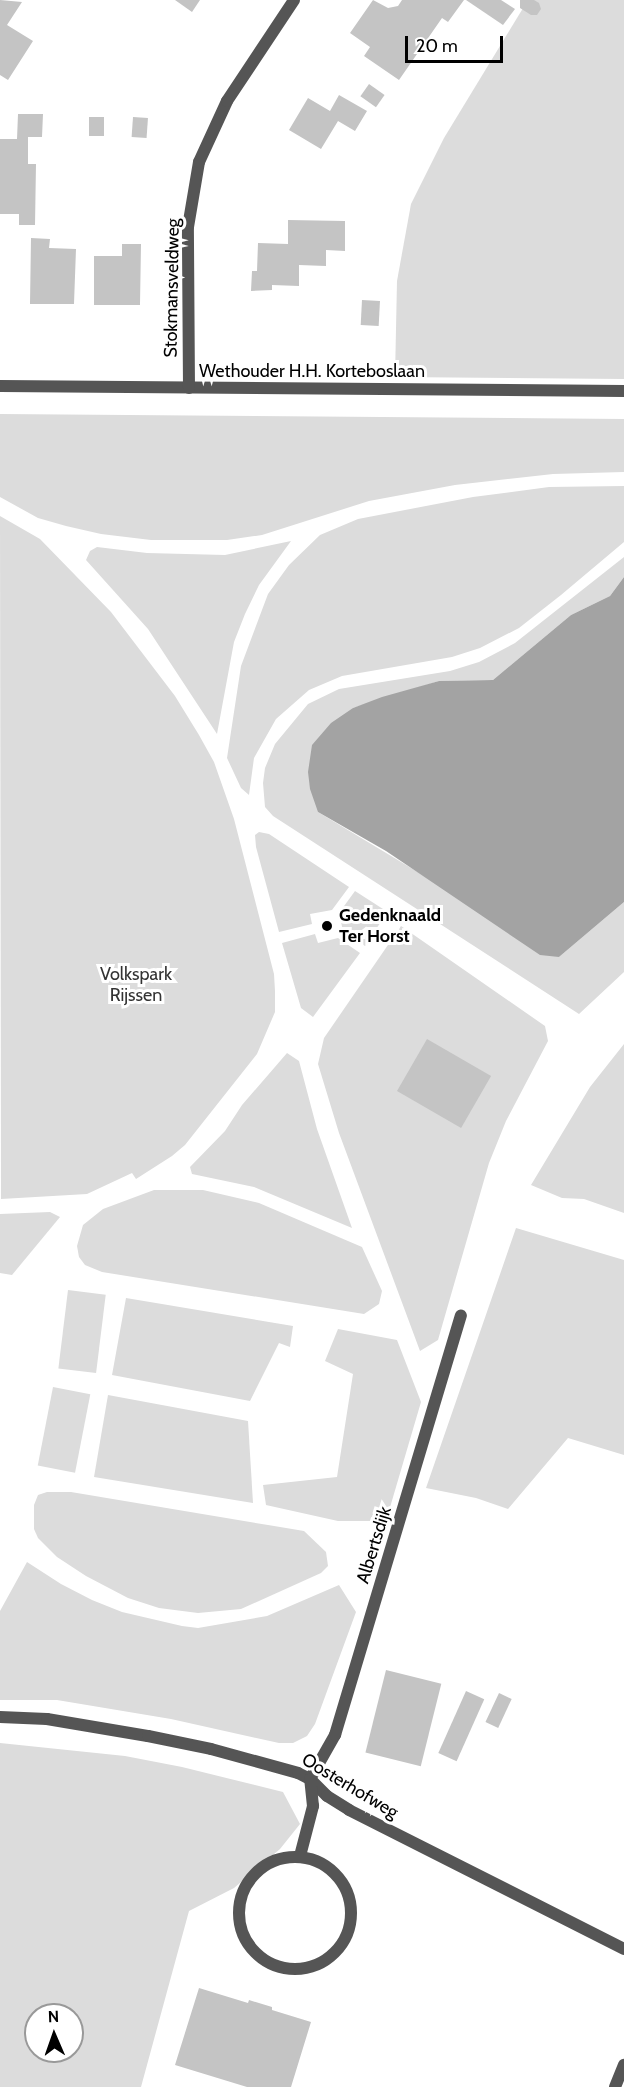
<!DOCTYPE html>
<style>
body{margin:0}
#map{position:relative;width:624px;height:2087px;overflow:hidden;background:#fff;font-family:Cabin,sans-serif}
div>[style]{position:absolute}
.green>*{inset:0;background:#dcdcdc;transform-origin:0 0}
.water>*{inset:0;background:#a3a3a3}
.building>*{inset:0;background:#c4c4c4;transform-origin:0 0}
.minor>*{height:12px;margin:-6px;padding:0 6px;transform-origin:6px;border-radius:6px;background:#555}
.minor>.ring{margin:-6px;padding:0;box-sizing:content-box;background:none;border:12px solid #555;border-radius:50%}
.dots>*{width:16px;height:16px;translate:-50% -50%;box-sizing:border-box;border:3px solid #fff;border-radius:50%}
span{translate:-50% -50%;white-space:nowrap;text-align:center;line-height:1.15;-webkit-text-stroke:6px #fff;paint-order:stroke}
.street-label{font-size:18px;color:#000}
.poi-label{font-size:18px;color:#000;font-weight:700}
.left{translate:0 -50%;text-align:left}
.park-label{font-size:18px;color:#333}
.north{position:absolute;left:24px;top:2003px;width:60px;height:60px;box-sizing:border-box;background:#fff;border:2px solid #999;border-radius:50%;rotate:358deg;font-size:16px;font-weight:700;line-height:24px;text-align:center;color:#000}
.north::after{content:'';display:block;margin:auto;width:21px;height:27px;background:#000;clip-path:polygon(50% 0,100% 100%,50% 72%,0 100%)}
.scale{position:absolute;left:405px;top:36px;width:98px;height:27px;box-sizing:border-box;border:3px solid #000;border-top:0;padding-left:8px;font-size:18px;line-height:21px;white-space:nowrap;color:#000;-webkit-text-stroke:4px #fff;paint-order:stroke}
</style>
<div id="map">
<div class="green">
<div style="clip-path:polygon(528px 0,624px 0,624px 379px,395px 377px,397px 281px,411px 204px,444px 138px)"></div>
<div style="clip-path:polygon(0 414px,624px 419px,624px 472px,553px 474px,455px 485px,369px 501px,262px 535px,227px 540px,151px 540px,101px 534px,66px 526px,38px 518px,0 497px)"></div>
<div style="clip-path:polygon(624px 486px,624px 542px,561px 595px,519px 628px,480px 648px,452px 657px,342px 676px,309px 690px,276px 719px,254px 758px,249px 795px,241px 788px,227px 758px,241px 666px,268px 594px,289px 565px,320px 535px,358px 519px,473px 497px,549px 487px)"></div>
<div style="clip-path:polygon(0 516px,40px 539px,111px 612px,175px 696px,199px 735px,214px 762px,234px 819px,274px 974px,275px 991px,275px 1012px,257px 1054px,185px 1145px,172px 1156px,136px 1179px,132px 1173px,87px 1194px,1px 1199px)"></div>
<div style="clip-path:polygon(291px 541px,259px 585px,245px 614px,234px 642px,217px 734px,148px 629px,86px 560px,90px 551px,97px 547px,147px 553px,225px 555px)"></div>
<div style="clip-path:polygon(624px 557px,624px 577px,610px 596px,571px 615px,493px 680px,439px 681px,353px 708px,318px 812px,559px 957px,624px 902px,624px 972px,579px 1014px,273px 816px,265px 807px,263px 783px,265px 768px,275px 744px,308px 704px,339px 689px,450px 671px,479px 662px,515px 643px)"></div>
<div style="clip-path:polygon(259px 832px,269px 834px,349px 887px,332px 910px,310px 914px,312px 924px,279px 932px,256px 847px,255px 835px)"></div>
<div style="clip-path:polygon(355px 891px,383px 909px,384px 917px,365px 946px,343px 931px,339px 913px)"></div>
<div style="clip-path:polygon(401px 926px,545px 1026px,548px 1041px,506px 1121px,489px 1163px,438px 1340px,420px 1351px,339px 1133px,318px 1064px,324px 1038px)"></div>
<div style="clip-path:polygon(315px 934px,318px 943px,338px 938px,360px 953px,313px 1017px,301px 1008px,282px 943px)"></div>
<div style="clip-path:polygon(624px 1044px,624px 1213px,584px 1199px,562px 1198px,531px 1185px,590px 1087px)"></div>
<div style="clip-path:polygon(287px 1053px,299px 1061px,317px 1129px,352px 1228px,254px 1187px,192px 1174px,190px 1167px,225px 1131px,242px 1105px)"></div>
<div style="clip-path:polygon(154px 1190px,203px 1190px,259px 1203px,362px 1247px,382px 1291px,379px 1304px,364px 1314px,102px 1272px,85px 1265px,79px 1257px,77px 1246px,83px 1225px,103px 1209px)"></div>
<div style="clip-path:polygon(50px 1212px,60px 1217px,12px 1275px,0 1273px,0 1214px)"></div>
<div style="clip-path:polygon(516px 1228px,624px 1260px,624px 1455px,568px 1438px,508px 1509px,476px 1498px,426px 1488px)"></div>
<div style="left:68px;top:1290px;width:38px;height:79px;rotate:7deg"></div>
<div style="clip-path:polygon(126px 1298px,293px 1326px,290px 1347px,279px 1343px,250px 1401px,112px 1375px)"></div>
<div style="clip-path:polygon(338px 1329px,397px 1340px,421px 1402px,386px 1521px,338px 1521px,266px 1505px,263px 1485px,337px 1477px,353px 1374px,325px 1361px)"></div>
<div style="left:53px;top:1387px;width:38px;height:80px;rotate:11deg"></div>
<div style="clip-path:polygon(108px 1395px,248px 1421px,253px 1503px,94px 1477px)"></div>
<div style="clip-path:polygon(47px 1492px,71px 1492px,304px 1531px,326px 1552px,328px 1566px,321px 1573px,241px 1609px,198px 1613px,159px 1608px,128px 1598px,86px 1576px,57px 1557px,38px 1538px,34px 1529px,34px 1505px,38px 1495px)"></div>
<div style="clip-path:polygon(27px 1562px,61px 1584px,92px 1600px,122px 1612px,182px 1626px,198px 1628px,267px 1616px,339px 1585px,356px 1612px,315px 1724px,307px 1736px,293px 1743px,279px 1743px,171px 1719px,57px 1700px,0 1700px,0 1611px)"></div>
<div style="clip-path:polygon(evenodd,0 1743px,125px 1756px,182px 1767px,283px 1792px,300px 1824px,280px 1849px,234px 1888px,189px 1911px,141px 2087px,0 2087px,0 1743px,36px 2015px,72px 2015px,72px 2051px,36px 2051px,36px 2015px)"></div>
</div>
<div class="water">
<div style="clip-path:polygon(624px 577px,624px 902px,559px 957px,540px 955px,386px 851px,318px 812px,310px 789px,308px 772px,312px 745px,331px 723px,353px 708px,382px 697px,439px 681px,493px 680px,571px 615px,610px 596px)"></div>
</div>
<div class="building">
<div style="clip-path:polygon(0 0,22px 2px,7px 25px,33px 41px,8px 80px,0 75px)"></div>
<div style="clip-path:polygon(175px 0,200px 0,192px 12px)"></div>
<div style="clip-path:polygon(373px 0,388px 8px,398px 6px,402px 0,464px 0,448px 22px,442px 18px,399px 80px,364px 56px,370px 47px,350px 33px)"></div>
<div style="clip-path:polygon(466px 0,501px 0,515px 9px,503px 25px)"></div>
<div style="clip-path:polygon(520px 0,534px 0,539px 3px,541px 9px,537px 15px,531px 15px,520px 8px)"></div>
<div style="left:369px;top:84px;width:19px;height:15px;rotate:35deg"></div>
<div style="clip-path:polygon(339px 95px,367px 111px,355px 131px,338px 121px,321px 149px,289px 130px,308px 98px,330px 111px)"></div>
<div style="clip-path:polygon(18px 114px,43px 114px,42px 137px,28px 137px,28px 164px,36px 164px,35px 225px,19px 225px,19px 214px,0 214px,0 139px,17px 139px)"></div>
<div style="left:89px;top:117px;width:15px;height:19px"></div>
<div style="left:133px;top:117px;width:15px;height:20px;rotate:4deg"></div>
<div style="clip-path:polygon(288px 220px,345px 221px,345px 251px,326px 250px,326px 266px,299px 265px,299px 286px,272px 285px,272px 290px,251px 291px,252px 271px,257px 271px,258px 243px,288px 244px)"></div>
<div style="clip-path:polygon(31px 238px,50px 239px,49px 248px,76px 249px,74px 304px,30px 304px)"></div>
<div style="clip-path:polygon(122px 244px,141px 244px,140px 305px,94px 305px,94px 256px,122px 256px)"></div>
<div style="left:362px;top:300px;width:18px;height:25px;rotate:3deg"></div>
<div style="left:427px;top:1039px;width:74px;height:60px;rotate:30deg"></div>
<div style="left:386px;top:1670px;width:57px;height:85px;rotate:14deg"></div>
<div style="left:466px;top:1691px;width:20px;height:68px;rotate:24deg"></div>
<div style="left:499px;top:1693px;width:14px;height:32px;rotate:25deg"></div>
<div style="clip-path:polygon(199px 1988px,248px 2003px,249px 2000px,272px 2007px,272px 2010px,311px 2022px,291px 2087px,247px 2087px,175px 2065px)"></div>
</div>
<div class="minor">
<div style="left:0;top:386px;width:624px;rotate:0.46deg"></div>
<div style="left:189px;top:388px;width:161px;rotate:-90.4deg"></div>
<div style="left:188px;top:227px;width:66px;rotate:-80.4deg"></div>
<div style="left:199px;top:162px;width:67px;rotate:-65.3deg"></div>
<div style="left:227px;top:101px;width:121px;rotate:-56.4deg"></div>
<div style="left:0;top:1717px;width:47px;rotate:2.4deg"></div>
<div style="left:47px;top:1719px;width:102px;rotate:9.6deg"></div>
<div style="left:148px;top:1736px;width:64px;rotate:11.7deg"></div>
<div style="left:211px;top:1749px;width:90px;rotate:15.4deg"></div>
<div style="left:298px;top:1773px;width:13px;rotate:27deg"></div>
<div style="left:310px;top:1779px;width:24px;rotate:45deg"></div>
<div style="left:327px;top:1796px;width:26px;rotate:32deg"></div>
<div style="left:349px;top:1810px;width:308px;rotate:26.8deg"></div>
<div style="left:310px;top:1779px;width:51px;rotate:-60.4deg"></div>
<div style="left:335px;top:1735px;width:438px;rotate:-73.3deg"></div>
<div style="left:300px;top:1856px;width:52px;rotate:-75.4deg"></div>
<div style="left:313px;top:1806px;width:27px;rotate:-96deg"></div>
<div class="ring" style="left:239px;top:1857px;width:100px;height:100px"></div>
<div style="left:615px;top:2087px;width:24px;rotate:-68deg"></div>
</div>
<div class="dots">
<div style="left:327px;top:926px;background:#000"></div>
</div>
<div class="street-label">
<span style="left:172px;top:288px;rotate:-89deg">Stokmansveldweg</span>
<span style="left:312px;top:371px">Wethouder H.H. Korteboslaan</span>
<span style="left:374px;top:1545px;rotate:-73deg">Albertsdijk</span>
<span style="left:350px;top:1786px;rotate:31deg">Oosterhofweg</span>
</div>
<div class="poi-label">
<span class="left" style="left:339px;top:926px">Gedenknaald<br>Ter Horst</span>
</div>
<div class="park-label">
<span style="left:136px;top:985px">Volkspark<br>Rijssen</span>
</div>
<div class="north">N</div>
<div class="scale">20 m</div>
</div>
